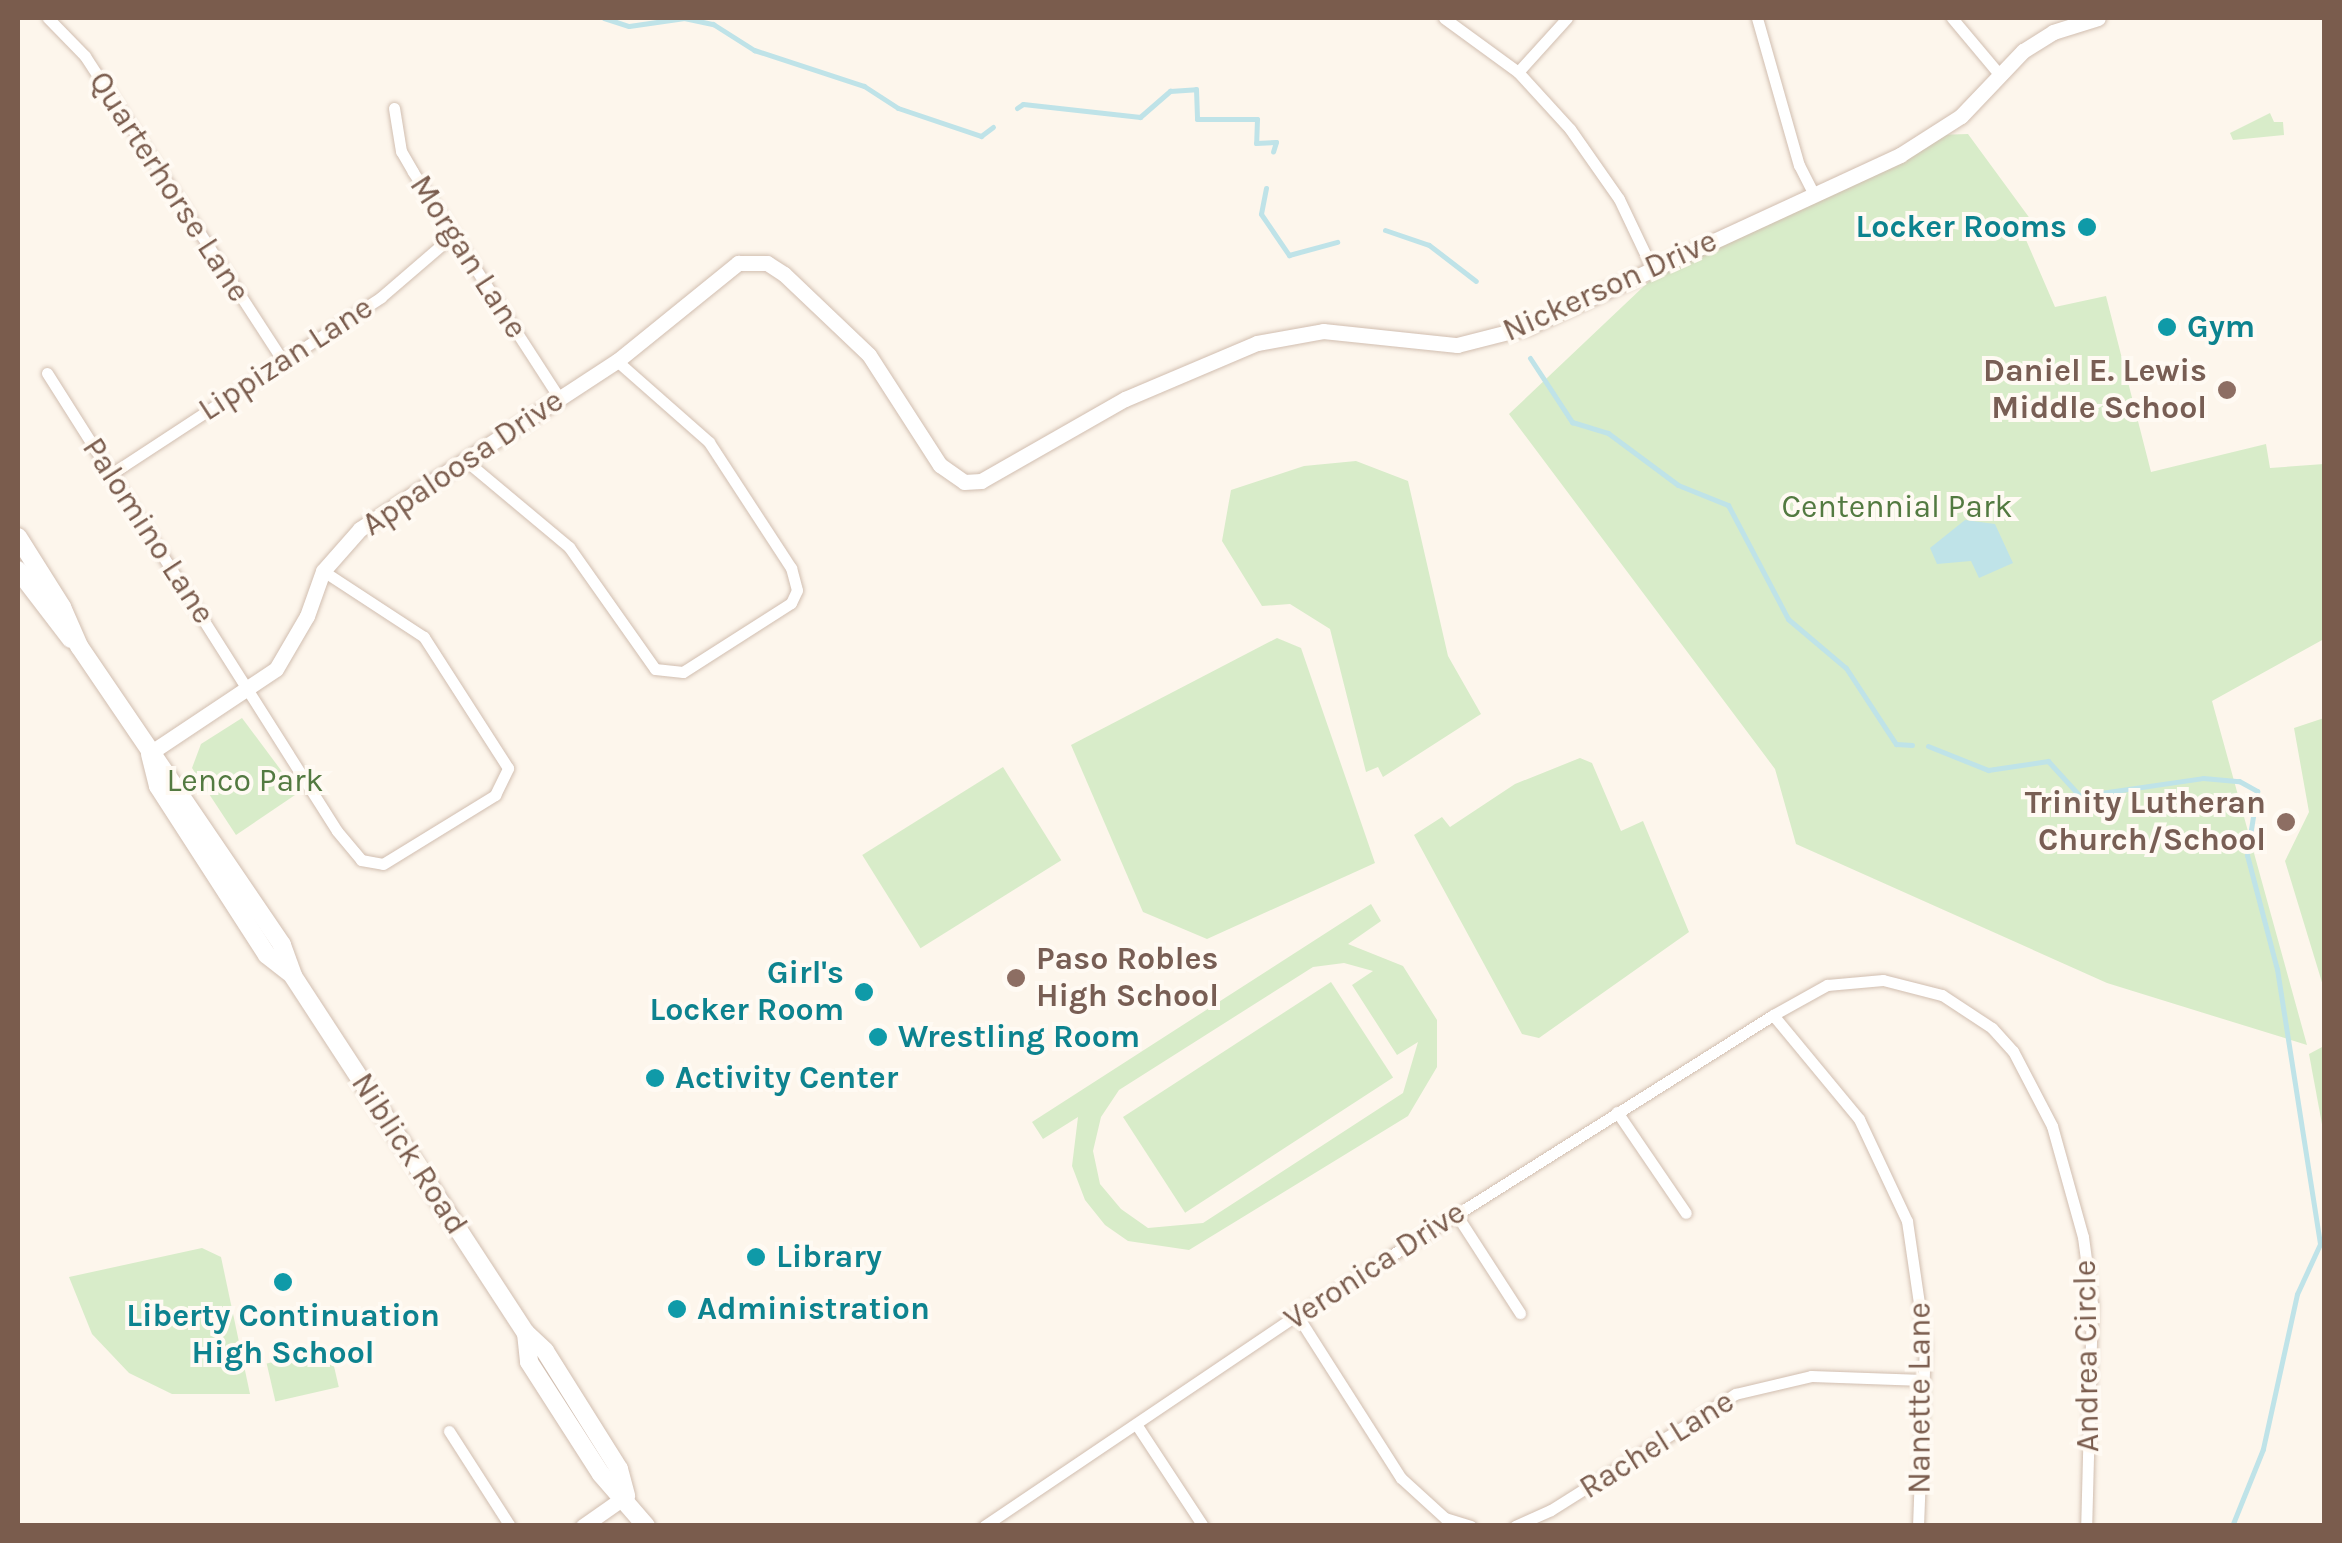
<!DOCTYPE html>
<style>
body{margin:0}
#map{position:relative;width:2342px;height:1543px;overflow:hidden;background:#fdf6ec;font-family:Karla,sans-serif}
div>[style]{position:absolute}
.green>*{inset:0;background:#d8ecc9;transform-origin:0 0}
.water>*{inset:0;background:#bfe3e8}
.stream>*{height:5px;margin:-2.5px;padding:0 2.5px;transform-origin:2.5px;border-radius:2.5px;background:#bfe3e8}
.roads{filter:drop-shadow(0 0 2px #d1beb0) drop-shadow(0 0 2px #d1beb0)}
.minor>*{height:11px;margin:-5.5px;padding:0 5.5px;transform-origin:5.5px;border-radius:5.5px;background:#fff}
.tertiary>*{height:15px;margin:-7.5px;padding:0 7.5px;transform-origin:7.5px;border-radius:7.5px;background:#fff}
.secondary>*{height:18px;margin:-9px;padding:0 9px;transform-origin:9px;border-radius:9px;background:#fff}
.dots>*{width:28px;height:28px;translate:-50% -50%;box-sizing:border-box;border:5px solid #fffaf3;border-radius:50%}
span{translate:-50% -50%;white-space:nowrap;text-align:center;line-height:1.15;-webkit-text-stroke:8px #fffaf3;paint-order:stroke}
.street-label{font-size:32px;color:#7a5c4d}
.culture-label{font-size:32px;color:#0d838f;font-weight:700}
.right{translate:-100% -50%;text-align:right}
.left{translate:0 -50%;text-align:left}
.education-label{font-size:32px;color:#785e54;font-weight:700}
.park-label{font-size:32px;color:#537a41}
.frame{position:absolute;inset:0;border:20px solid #7a5c4d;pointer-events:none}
</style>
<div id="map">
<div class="green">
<div style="clip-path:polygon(2270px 113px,2274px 122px,2283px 122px,2284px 135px,2233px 140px,2230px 133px)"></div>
<div style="clip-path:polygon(1968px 134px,2031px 220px,2020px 226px,2055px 307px,2106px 296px,2151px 472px,2266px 444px,2270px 468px,2324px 464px,2324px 639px,2212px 701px,2307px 1045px,2107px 983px,1796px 844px,1775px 769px,1509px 414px,1680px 252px,1936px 135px)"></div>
<div style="clip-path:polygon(1356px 461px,1408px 481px,1448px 656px,1481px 714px,1383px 777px,1378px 767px,1366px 772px,1330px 629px,1290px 604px,1262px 606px,1222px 541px,1231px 490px,1304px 466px)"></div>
<div style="clip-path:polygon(1277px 638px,1301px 648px,1375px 863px,1207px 939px,1143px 912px,1071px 745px)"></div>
<div style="clip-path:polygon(242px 718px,298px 793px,236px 835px,192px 768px,201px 744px)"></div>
<div style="clip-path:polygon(2324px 718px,2324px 989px,2285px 861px,2309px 812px,2294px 728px)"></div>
<div style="clip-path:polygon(1580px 758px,1592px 763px,1621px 831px,1643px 821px,1689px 932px,1539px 1038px,1522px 1034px,1414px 835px,1442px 817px,1450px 827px,1515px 784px)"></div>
<div style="left:1003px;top:767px;width:110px;height:166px;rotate:58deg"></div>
<div style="clip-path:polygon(evenodd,1371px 904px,1381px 921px,1348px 944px,1403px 966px,1437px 1020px,1437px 1067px,1408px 1116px,1189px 1250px,1128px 1241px,1105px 1225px,1085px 1200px,1072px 1166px,1078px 1117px,1043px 1139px,1032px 1122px,1371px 904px,1344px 963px,1373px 971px,1352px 985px,1397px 1055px,1418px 1042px,1403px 1093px,1203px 1223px,1148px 1228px,1121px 1209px,1100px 1184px,1093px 1151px,1101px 1117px,1119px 1090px,1313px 967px,1344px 963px)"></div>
<div style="left:1331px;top:982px;width:114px;height:248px;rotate:57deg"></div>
<div style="clip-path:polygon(2324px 1046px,2324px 1135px,2309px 1054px)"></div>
<div style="clip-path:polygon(202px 1248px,221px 1257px,250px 1394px,172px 1394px,129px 1373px,92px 1334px,69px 1277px)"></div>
<div style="left:330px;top:1349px;width:39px;height:65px;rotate:77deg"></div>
</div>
<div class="water">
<div style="clip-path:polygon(1965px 520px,1995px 524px,2013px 563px,1979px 578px,1971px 561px,1937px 564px,1930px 548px)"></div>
</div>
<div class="stream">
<div style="left:604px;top:18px;width:26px;rotate:18deg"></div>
<div style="left:629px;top:26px;width:56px;rotate:-8.3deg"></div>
<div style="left:684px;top:18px;width:30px;rotate:12deg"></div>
<div style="left:713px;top:24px;width:49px;rotate:32.4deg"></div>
<div style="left:754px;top:50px;width:116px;rotate:18.1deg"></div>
<div style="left:864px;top:86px;width:40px;rotate:32.9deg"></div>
<div style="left:898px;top:108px;width:88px;rotate:18.6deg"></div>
<div style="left:981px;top:136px;width:15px;rotate:-37deg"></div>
<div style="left:1017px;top:108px;width:7px;rotate:-34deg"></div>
<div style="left:1023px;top:104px;width:118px;rotate:6.3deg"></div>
<div style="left:1140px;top:117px;width:40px;rotate:-41deg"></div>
<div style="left:1170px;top:91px;width:26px;rotate:-4deg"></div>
<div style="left:1196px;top:89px;width:30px;rotate:88deg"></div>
<div style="left:1197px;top:119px;width:60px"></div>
<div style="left:1257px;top:119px;width:24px;rotate:92deg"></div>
<div style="left:1256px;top:143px;width:20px;rotate:-3deg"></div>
<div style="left:1276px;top:142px;width:10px;rotate:107deg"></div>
<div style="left:1266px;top:188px;width:26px;rotate:101deg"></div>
<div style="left:1261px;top:214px;width:50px;rotate:55.7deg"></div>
<div style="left:1289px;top:255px;width:50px;rotate:-15.2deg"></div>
<div style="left:1385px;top:230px;width:46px;rotate:18.8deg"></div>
<div style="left:1429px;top:245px;width:59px;rotate:37.5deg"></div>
<div style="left:1530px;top:358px;width:77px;rotate:56.7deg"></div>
<div style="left:1572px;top:422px;width:38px;rotate:17deg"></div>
<div style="left:1608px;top:433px;width:87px;rotate:36.6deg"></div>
<div style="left:1678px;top:485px;width:54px;rotate:21.8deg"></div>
<div style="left:1728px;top:505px;width:129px;rotate:62.2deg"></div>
<div style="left:1788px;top:619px;width:76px;rotate:40.2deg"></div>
<div style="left:1846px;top:668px;width:91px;rotate:56.7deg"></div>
<div style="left:1896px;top:744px;width:16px;rotate:4deg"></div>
<div style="left:1928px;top:746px;width:65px;rotate:21.8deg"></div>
<div style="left:1988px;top:770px;width:61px;rotate:-8.5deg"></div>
<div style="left:2048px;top:761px;width:47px;rotate:47.6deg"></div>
<div style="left:2080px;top:796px;width:124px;rotate:-8.3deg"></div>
<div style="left:2203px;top:778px;width:36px;rotate:5deg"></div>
<div style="left:2239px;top:781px;width:21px;rotate:29deg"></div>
<div style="left:2257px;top:791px;width:65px;rotate:98.9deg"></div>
<div style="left:2247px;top:855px;width:118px;rotate:75.3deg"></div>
<div style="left:2277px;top:969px;width:278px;rotate:81.1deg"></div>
<div style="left:2320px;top:1244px;width:55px;rotate:114.7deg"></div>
<div style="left:2297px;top:1294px;width:159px;rotate:102.4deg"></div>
<div style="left:2263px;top:1449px;width:83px;rotate:111.9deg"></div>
</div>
<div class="roads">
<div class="minor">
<div style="left:48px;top:18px;width:53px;rotate:45.8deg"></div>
<div style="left:85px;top:56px;width:364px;rotate:57deg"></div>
<div style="left:1444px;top:18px;width:92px;rotate:36.1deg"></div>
<div style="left:1518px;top:72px;width:77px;rotate:47.6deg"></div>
<div style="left:1570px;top:129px;width:85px;rotate:55deg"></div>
<div style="left:1619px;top:199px;width:74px;rotate:64.5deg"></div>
<div style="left:1757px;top:18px;width:153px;rotate:74.1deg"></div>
<div style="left:1799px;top:165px;width:33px;rotate:63deg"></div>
<div style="left:1952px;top:18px;width:73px;rotate:50deg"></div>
<div style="left:1518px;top:72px;width:73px;rotate:-47.8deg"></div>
<div style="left:394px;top:108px;width:44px;rotate:80.8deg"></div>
<div style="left:401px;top:151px;width:24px;rotate:60deg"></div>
<div style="left:413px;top:172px;width:270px;rotate:57.1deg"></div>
<div style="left:47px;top:373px;width:542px;rotate:57.66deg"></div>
<div style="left:337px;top:831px;width:38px;rotate:50deg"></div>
<div style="left:361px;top:860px;width:22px;rotate:10deg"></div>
<div style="left:383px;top:864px;width:132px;rotate:-31.6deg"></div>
<div style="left:495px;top:795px;width:30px;rotate:-64deg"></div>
<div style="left:508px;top:768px;width:156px;rotate:-122.7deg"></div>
<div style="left:424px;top:637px;width:121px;rotate:-146.8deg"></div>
<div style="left:465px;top:460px;width:136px;rotate:39.9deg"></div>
<div style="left:569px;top:547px;width:149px;rotate:54.8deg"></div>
<div style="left:655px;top:669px;width:28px;rotate:6deg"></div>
<div style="left:683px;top:672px;width:128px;rotate:-32.6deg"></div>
<div style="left:791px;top:603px;width:14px;rotate:-65deg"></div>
<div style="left:797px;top:590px;width:23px;rotate:-105deg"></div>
<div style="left:791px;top:568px;width:150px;rotate:-123.1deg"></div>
<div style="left:709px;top:442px;width:123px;rotate:-138.6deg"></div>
<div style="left:111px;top:474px;width:323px;rotate:-33.2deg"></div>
<div style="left:381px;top:297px;width:95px;rotate:-40.7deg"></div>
<div style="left:1773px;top:1015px;width:135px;rotate:50.4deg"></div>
<div style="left:1859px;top:1119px;width:113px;rotate:64.8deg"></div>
<div style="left:1907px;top:1221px;width:124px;rotate:81.7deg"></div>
<div style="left:1925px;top:1344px;width:182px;rotate:92.2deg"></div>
<div style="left:1617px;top:1112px;width:122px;rotate:55.7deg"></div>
<div style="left:1456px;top:1214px;width:118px;rotate:57.1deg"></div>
<div style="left:1297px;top:1315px;width:193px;rotate:57.5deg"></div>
<div style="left:1401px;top:1478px;width:59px;rotate:42.3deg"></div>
<div style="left:1445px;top:1518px;width:27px;rotate:17deg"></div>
<div style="left:1136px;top:1424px;width:122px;rotate:56.7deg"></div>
<div style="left:449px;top:1431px;width:113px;rotate:57.3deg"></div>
<div style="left:984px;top:1526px;width:377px;rotate:-34deg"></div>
<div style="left:1297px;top:1315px;width:563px;rotate:-32.22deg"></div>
<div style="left:1773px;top:1015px;width:62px;rotate:-29.1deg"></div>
<div style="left:1827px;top:985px;width:56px;rotate:-5.1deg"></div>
<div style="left:1883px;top:980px;width:61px;rotate:14.3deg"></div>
<div style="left:1942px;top:995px;width:60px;rotate:33.4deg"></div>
<div style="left:1992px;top:1028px;width:31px;rotate:48deg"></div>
<div style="left:2013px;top:1051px;width:85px;rotate:62.5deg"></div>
<div style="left:2052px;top:1126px;width:115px;rotate:74.4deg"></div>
<div style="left:2083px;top:1237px;width:68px;rotate:82.3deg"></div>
<div style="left:2092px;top:1304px;width:222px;rotate:91.5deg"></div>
<div style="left:1515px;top:1526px;width:39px;rotate:-24deg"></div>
<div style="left:1551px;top:1510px;width:218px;rotate:-32.2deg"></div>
<div style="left:1735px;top:1394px;width:78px;rotate:-13.3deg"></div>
<div style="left:1811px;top:1376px;width:112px;rotate:2deg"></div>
</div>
<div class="tertiary">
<div style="left:150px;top:753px;width:151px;rotate:-33.7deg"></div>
<div style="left:276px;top:669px;width:61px;rotate:-59.7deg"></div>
<div style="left:307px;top:616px;width:48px;rotate:-70.4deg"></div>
<div style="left:323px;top:571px;width:56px;rotate:-48.6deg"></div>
<div style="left:360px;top:529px;width:307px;rotate:-33.2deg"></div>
<div style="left:617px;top:361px;width:156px;rotate:-39deg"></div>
<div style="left:738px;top:263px;width:29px"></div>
<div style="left:767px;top:263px;width:20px;rotate:33deg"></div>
<div style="left:784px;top:274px;width:117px;rotate:43.6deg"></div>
<div style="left:869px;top:355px;width:131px;rotate:57.2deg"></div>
<div style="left:940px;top:465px;width:29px;rotate:35deg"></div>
<div style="left:964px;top:482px;width:17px;rotate:-3deg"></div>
<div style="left:981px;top:481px;width:166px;rotate:-29.7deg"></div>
<div style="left:1125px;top:399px;width:143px;rotate:-23deg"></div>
<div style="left:1257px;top:343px;width:67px;rotate:-10.3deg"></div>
<div style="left:1323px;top:331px;width:135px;rotate:6deg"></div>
<div style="left:1457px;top:345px;width:73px;rotate:-14.2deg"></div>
<div style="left:1528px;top:327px;width:410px;rotate:-24.8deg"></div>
<div style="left:1900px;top:155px;width:72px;rotate:-32.6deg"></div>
<div style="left:1961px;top:116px;width:90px;rotate:-46.4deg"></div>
<div style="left:2023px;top:51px;width:36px;rotate:-32deg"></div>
<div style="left:2053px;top:32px;width:47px;rotate:-17.3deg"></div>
<div style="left:583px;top:1526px;width:52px;rotate:-34.9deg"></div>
</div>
<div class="secondary">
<div style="left:18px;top:537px;width:83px;rotate:57.8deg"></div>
<div style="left:62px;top:607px;width:43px;rotate:66.4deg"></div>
<div style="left:79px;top:646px;width:361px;rotate:55.8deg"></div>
<div style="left:282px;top:945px;width:33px;rotate:70deg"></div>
<div style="left:293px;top:976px;width:426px;rotate:56.9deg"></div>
<div style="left:526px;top:1333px;width:26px;rotate:43deg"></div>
<div style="left:545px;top:1351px;width:139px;rotate:57.9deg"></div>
<div style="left:619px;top:1469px;width:28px;rotate:75deg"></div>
<div style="left:18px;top:570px;width:87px;rotate:52.5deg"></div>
<div style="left:150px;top:754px;width:33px;rotate:76deg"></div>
<div style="left:158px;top:786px;width:201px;rotate:57.2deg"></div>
<div style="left:267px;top:955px;width:29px;rotate:38deg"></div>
<div style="left:526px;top:1333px;width:29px;rotate:84deg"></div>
<div style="left:529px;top:1362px;width:133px;rotate:57.3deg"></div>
<div style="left:601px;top:1474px;width:69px;rotate:49.1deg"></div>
</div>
</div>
<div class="dots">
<div style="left:2087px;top:227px;background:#0f9aa8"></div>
<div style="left:2167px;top:327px;background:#0f9aa8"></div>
<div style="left:2227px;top:390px;background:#8d6e63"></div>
<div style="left:2286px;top:822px;background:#8d6e63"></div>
<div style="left:1016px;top:978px;background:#8d6e63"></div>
<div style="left:864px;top:992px;background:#0f9aa8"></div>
<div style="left:878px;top:1037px;background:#0f9aa8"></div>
<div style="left:655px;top:1078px;background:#0f9aa8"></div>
<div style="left:756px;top:1257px;background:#0f9aa8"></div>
<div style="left:283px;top:1282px;background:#0f9aa8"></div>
<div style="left:677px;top:1309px;background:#0f9aa8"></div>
</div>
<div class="street-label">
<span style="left:169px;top:187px;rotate:57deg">Quarterhorse Lane</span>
<span style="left:468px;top:257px;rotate:57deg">Morgan Lane</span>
<span style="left:1610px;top:286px;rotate:-24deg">Nickerson Drive</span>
<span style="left:286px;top:359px;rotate:-33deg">Lippizan Lane</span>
<span style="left:463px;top:463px;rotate:-34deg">Appaloosa Drive</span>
<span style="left:148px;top:531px;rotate:57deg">Palomino Lane</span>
<span style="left:409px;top:1154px;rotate:57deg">Niblick Road</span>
<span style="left:1375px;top:1266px;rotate:-33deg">Veronica Drive</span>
<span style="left:2087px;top:1356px;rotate:-91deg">Andrea Circle</span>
<span style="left:1920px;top:1398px;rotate:-90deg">Nanette Lane</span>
<span style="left:1657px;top:1445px;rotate:-32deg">Rachel Lane</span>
</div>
<div class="culture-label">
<span class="right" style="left:2067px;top:227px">Locker Rooms</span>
<span class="left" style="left:2187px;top:327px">Gym</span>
<span class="right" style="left:844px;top:992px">Girl's<br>Locker Room</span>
<span class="left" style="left:898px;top:1037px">Wrestling Room</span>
<span class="left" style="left:675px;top:1078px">Activity Center</span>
<span class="left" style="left:776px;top:1257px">Library</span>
<span class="left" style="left:697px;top:1309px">Administration</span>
<span style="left:283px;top:1335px">Liberty Continuation<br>High School</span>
</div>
<div class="education-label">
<span class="right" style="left:2207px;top:390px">Daniel E. Lewis<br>Middle School</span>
<span class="right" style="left:2266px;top:822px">Trinity Lutheran<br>Church/School</span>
<span class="left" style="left:1036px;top:978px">Paso Robles<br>High School</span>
</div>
<div class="park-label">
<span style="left:1897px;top:507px">Centennial Park</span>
<span style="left:245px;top:781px">Lenco Park</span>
</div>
<div class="frame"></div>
</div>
